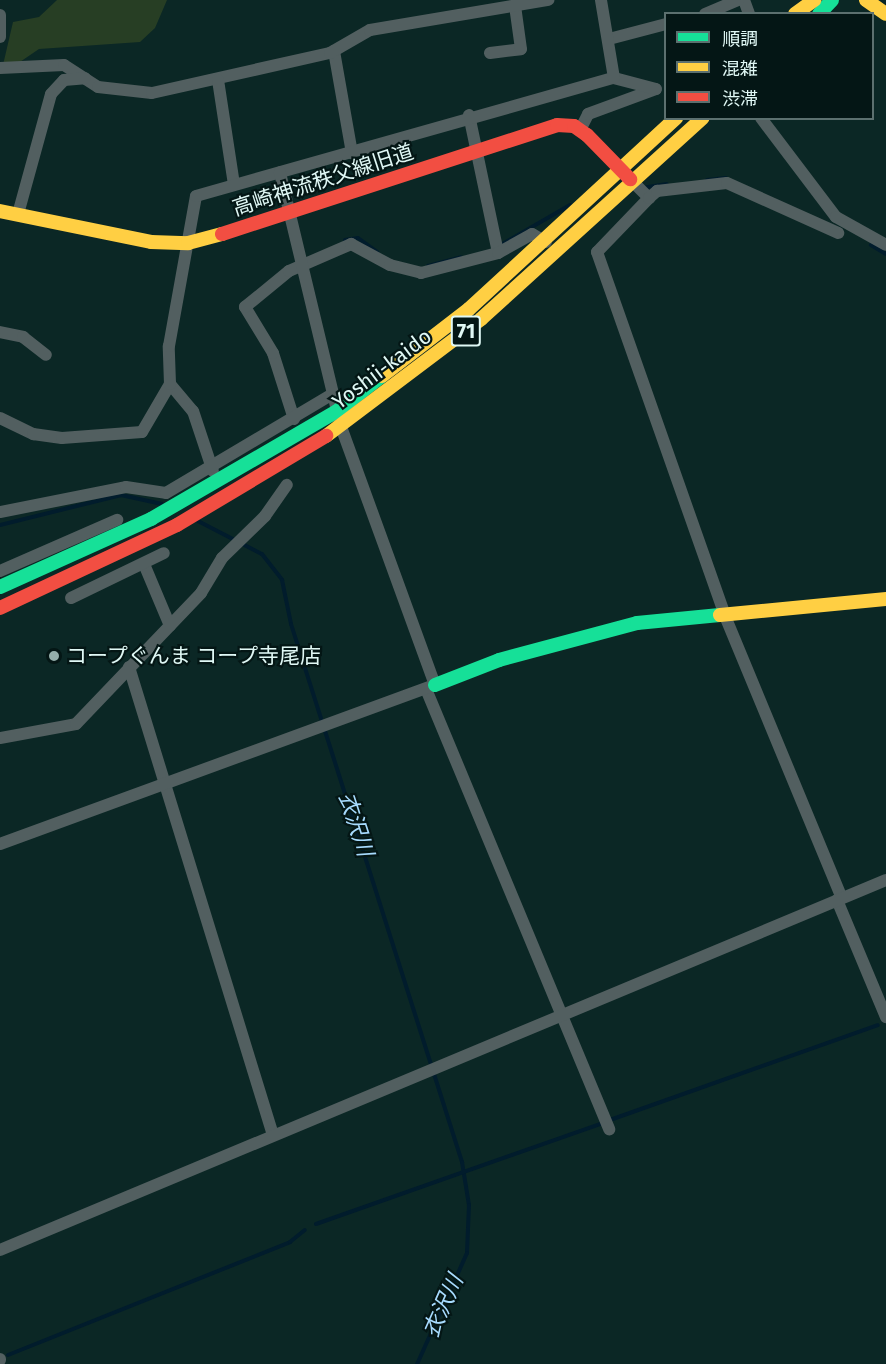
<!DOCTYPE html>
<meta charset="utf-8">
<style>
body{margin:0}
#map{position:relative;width:886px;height:1364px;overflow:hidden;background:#0b2725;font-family:"Fira Sans","Noto Sans JP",sans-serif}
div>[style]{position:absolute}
.green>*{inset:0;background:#273e24}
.stream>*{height:4px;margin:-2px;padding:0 2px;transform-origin:2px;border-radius:2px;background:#011c2c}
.street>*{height:12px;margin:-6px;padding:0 6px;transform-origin:6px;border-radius:6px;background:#525f60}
.fast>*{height:14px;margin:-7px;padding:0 7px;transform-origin:7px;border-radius:7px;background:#16e098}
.slow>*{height:14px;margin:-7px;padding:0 7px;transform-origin:7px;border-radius:7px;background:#ffcf43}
.jam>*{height:14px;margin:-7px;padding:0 7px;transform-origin:7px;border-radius:7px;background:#f24e42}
.dots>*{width:16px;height:16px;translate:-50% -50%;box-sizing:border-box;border:3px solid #041615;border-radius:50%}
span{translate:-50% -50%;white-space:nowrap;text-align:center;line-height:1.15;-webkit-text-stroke:4.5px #041615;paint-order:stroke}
.shield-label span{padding:2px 4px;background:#041615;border:2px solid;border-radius:4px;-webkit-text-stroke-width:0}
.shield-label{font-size:20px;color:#e0f8f5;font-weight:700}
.street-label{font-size:21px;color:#e0f8f5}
.poi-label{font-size:21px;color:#e0f8f5}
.left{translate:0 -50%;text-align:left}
.water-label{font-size:22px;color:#a7dbfe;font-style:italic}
.legend{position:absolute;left:664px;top:12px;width:210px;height:108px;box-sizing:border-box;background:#041615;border:2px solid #5c706f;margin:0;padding:8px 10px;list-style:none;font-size:18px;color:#e0f8f5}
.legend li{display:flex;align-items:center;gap:12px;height:30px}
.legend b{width:30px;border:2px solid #5c706f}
</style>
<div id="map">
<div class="green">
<div style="clip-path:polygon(57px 0,167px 0,155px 28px,140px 42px,39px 49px,14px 66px,3px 65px,13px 22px,39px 17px)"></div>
</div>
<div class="stream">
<div style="left:707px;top:180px;width:19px;rotate:-6deg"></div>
<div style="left:642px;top:188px;width:25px;rotate:-9deg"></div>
<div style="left:345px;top:240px;width:13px;rotate:-9deg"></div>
<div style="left:358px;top:238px;width:24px;rotate:36deg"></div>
<div style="left:871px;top:245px;width:17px;rotate:31deg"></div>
<div style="left:499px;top:246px;width:82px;rotate:-30deg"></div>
<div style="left:428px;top:266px;width:34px;rotate:-15deg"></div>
<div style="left:196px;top:520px;width:74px;rotate:27.3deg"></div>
<div style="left:262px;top:554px;width:33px;rotate:52deg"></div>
<div style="left:282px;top:580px;width:45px;rotate:78.4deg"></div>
<div style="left:291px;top:624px;width:565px;rotate:72.37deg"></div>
<div style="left:462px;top:1162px;width:44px;rotate:80.8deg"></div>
<div style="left:469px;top:1205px;width:48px;rotate:92.4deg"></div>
<div style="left:467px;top:1253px;width:122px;rotate:114.2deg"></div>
<div style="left:0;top:525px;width:125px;rotate:-13.9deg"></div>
<div style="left:121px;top:495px;width:42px;rotate:12.4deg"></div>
<div style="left:610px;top:1120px;width:284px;rotate:-19.5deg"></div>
<div style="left:316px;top:1224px;width:301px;rotate:-19.4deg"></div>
<div style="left:8px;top:1355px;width:304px;rotate:-21.8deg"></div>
<div style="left:290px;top:1242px;width:19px;rotate:-39deg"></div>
</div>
<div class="street">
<div style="left:744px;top:0;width:15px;rotate:70deg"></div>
<div style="left:705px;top:14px;width:36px;rotate:-23deg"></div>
<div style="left:0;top:15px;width:22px;rotate:90deg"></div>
<div style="left:609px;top:39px;width:59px;rotate:-14.7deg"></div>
<div style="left:334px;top:51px;width:104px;rotate:80deg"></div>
<div style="left:490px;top:53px;width:31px;rotate:-7deg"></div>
<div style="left:521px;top:49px;width:43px;rotate:-97.9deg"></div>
<div style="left:0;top:68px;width:64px;rotate:-2.7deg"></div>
<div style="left:64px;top:65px;width:40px;rotate:32.9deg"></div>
<div style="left:98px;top:87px;width:54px;rotate:6.3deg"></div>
<div style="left:152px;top:93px;width:182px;rotate:-12.7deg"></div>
<div style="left:330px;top:53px;width:46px;rotate:-29.9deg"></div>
<div style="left:370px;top:30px;width:181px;rotate:-9.6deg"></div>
<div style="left:218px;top:80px;width:106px;rotate:81.3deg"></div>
<div style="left:469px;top:115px;width:141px;rotate:78.1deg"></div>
<div style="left:761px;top:118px;width:124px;rotate:52.9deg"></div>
<div style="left:836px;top:217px;width:57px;rotate:29.2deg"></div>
<div style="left:580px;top:130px;width:18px;rotate:-63deg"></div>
<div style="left:588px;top:114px;width:72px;rotate:-20.2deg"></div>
<div style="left:656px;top:89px;width:43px;rotate:-165.3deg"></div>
<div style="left:633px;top:182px;width:23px;rotate:45deg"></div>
<div style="left:649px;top:198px;width:75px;rotate:133.9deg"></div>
<div style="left:597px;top:252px;width:386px;rotate:70.6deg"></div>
<div style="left:725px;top:616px;width:305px;rotate:67.5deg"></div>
<div style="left:649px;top:198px;width:11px;rotate:-41deg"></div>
<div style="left:657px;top:191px;width:70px;rotate:-6.5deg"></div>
<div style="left:727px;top:183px;width:122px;rotate:24.2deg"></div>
<div style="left:18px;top:214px;width:124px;rotate:-74.6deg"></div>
<div style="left:51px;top:94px;width:19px;rotate:-47deg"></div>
<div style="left:64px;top:80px;width:21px;rotate:-5deg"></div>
<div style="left:0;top:332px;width:24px;rotate:12deg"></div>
<div style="left:23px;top:337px;width:29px;rotate:38deg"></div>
<div style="left:170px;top:384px;width:35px;rotate:50deg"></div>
<div style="left:193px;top:411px;width:63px;rotate:71.6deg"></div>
<div style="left:0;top:418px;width:37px;rotate:26deg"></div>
<div style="left:33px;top:434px;width:29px;rotate:8deg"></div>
<div style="left:62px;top:438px;width:80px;rotate:-4.3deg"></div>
<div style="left:142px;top:432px;width:56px;rotate:-59.7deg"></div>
<div style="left:170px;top:384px;width:38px;rotate:-92deg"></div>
<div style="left:169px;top:346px;width:152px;rotate:-79.8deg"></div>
<div style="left:196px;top:196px;width:434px;rotate:-15.8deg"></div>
<div style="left:614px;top:78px;width:79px;rotate:-99.5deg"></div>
<div style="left:294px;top:419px;width:69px;rotate:-107.7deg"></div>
<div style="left:273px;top:353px;width:54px;rotate:-121.3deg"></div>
<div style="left:245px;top:307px;width:57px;rotate:-39.3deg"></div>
<div style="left:289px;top:271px;width:68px;rotate:-23.5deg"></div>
<div style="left:351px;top:244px;width:44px;rotate:28.3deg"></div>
<div style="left:390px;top:265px;width:32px;rotate:14deg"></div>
<div style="left:421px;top:273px;width:80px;rotate:-14.6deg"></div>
<div style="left:498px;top:253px;width:39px;rotate:-29deg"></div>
<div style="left:532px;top:234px;width:16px;rotate:30deg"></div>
<div style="left:0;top:512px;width:128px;rotate:-11.2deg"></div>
<div style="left:126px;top:487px;width:40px;rotate:8.5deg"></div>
<div style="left:166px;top:493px;width:194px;rotate:-30.7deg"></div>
<div style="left:144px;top:564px;width:67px;rotate:67.2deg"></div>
<div style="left:0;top:571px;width:128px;rotate:-23.6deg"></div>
<div style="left:71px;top:598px;width:103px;rotate:-25.8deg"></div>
<div style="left:129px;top:667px;width:489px;rotate:72.9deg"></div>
<div style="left:426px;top:689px;width:477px;rotate:67.4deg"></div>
<div style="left:0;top:738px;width:77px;rotate:-10.4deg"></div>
<div style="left:76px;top:724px;width:181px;rotate:-46.3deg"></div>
<div style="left:201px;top:593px;width:41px;rotate:-59deg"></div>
<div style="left:222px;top:558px;width:60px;rotate:-44.3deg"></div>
<div style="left:265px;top:516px;width:38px;rotate:-55deg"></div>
<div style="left:0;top:844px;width:463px;rotate:-20.1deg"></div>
<div style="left:435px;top:685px;width:275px;rotate:-110deg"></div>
<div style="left:341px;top:427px;width:262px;rotate:-103.5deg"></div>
<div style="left:837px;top:900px;width:127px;rotate:67.3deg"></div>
<div style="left:0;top:1250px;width:960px;rotate:-22.67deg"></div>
<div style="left:0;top:1359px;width:1px;rotate:90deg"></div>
</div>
<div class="fast">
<div style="left:819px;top:14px;width:19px;rotate:-47deg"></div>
<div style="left:0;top:587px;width:166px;rotate:-24.2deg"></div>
<div style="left:151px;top:519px;width:215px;rotate:-30.1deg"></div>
<div style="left:337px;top:411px;width:57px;rotate:-37.9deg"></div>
<div style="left:435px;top:685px;width:69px;rotate:-21.3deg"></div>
<div style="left:499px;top:660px;width:143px;rotate:-15deg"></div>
<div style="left:637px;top:623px;width:83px;rotate:-5.5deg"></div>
</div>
<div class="slow">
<div style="left:866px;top:0;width:24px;rotate:35deg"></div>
<div style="left:795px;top:14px;width:24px;rotate:-36deg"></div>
<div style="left:0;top:211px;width:154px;rotate:11.6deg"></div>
<div style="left:151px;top:242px;width:37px;rotate:2deg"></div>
<div style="left:188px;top:243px;width:35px;rotate:-15deg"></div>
<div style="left:382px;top:376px;width:110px;rotate:-37.6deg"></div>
<div style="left:469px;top:309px;width:282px;rotate:-42.7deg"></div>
<div style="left:326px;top:436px;width:194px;rotate:-37deg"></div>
<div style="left:481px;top:319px;width:299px;rotate:-42.2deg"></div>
<div style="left:720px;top:615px;width:167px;rotate:-5.5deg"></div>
</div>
<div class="jam">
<div style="left:222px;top:234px;width:352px;rotate:-18deg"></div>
<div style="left:557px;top:125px;width:17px;rotate:3deg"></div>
<div style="left:574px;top:126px;width:16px;rotate:35deg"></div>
<div style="left:587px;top:135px;width:62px;rotate:45.7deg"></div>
<div style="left:0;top:608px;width:195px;rotate:-25.1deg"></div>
<div style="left:177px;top:525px;width:174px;rotate:-30.9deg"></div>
</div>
<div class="dots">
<div style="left:54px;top:656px;background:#95afac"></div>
</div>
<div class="shield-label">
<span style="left:466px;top:331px">71</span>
</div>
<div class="street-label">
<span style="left:323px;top:180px;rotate:-18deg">高崎神流秩父線旧道</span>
<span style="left:382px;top:369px;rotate:-37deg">Yoshii-kaido</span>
</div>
<div class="poi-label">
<span class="left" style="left:66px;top:656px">コープぐんま コープ寺尾店</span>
</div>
<div class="water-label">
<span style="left:356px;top:824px;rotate:72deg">衣沢川</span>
<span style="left:443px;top:1306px;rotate:-66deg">衣沢川</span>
</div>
<ul class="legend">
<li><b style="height:8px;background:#16e098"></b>順調</li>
<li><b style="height:8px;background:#ffcf43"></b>混雑</li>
<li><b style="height:8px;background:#f24e42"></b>渋滞</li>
</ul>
</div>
